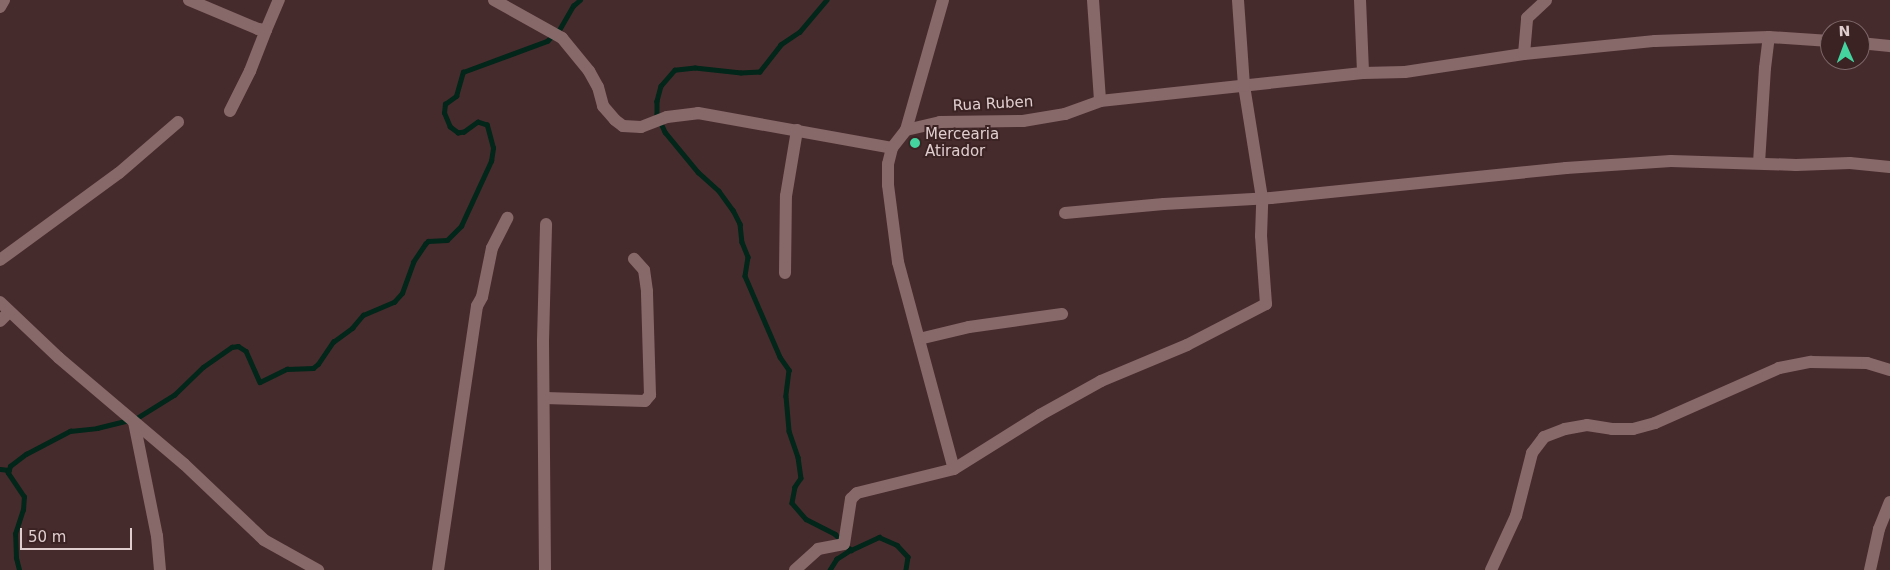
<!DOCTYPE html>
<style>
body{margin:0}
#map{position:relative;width:1890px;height:570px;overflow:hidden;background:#462b2d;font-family:"DejaVu Sans",sans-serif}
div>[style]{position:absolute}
.stream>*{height:4.5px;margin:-2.25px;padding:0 2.25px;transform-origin:2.25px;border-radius:2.25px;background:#022619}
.minor>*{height:12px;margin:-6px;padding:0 6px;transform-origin:6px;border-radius:6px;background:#88696a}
.dots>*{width:14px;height:14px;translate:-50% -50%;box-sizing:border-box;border:2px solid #3b2223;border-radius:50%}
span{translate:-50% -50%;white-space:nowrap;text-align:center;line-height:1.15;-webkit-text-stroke:4px #3b2223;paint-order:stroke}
.street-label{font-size:15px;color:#e0cecf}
.poi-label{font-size:15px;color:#e0cecf}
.left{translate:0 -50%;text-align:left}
.north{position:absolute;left:1820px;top:20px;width:50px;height:50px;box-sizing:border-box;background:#3b2223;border:1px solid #7d6768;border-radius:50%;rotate:358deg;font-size:14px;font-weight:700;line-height:20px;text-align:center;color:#e0cecf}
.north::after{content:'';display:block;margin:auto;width:18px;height:22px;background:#43d4a0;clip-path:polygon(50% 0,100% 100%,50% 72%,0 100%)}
.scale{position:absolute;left:20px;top:528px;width:112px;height:22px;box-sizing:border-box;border:2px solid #e0cecf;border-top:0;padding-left:6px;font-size:15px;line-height:18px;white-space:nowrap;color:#e0cecf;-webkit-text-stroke:4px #3b2223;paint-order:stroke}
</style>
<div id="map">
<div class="stream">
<div style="left:827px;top:0;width:42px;rotate:130.2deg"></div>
<div style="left:800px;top:32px;width:23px;rotate:146deg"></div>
<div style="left:781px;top:45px;width:34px;rotate:128deg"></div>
<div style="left:760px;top:72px;width:19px;rotate:177deg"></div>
<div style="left:741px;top:73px;width:46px;rotate:-173.8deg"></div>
<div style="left:695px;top:68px;width:20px;rotate:174deg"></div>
<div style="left:675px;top:70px;width:21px;rotate:131deg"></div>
<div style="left:661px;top:86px;width:16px;rotate:105deg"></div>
<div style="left:657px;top:101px;width:13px;rotate:90deg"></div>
<div style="left:657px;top:114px;width:20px;rotate:66deg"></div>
<div style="left:665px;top:132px;width:52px;rotate:50.5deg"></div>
<div style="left:698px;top:172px;width:28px;rotate:42deg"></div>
<div style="left:719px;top:191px;width:24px;rotate:54deg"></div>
<div style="left:733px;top:210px;width:16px;rotate:63deg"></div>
<div style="left:740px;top:224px;width:18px;rotate:84deg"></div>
<div style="left:742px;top:242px;width:16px;rotate:68deg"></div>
<div style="left:748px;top:257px;width:19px;rotate:99deg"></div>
<div style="left:745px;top:276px;width:88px;rotate:66.6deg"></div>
<div style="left:780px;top:357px;width:16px;rotate:55deg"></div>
<div style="left:789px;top:370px;width:26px;rotate:97deg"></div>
<div style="left:786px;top:396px;width:35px;rotate:85deg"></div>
<div style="left:789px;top:431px;width:28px;rotate:71deg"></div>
<div style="left:798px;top:457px;width:21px;rotate:82deg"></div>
<div style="left:801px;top:478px;width:11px;rotate:124deg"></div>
<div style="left:795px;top:487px;width:16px;rotate:101deg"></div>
<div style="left:792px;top:503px;width:21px;rotate:49deg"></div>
<div style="left:806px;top:519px;width:33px;rotate:27deg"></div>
<div style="left:835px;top:534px;width:23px;rotate:45deg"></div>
<div style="left:851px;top:550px;width:17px;rotate:147deg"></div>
<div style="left:837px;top:559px;width:13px;rotate:122deg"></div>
<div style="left:0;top:469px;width:9px;rotate:6deg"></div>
<div style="left:851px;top:550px;width:31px;rotate:-25deg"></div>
<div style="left:879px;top:537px;width:20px;rotate:24deg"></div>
<div style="left:897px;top:545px;width:16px;rotate:47deg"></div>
<div style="left:908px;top:557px;width:13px;rotate:99deg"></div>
<div style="left:19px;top:570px;width:12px;rotate:-104deg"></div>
<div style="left:16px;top:558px;width:24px;rotate:-92deg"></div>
<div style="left:15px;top:534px;width:25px;rotate:-72deg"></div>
<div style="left:23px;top:510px;width:13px;rotate:-86deg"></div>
<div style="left:24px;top:497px;width:29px;rotate:-124deg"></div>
<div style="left:8px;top:473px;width:7px;rotate:-74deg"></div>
<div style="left:10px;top:466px;width:20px;rotate:-37deg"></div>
<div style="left:26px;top:454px;width:50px;rotate:-27.6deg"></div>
<div style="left:70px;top:431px;width:27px;rotate:-6deg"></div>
<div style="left:97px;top:428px;width:41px;rotate:-14deg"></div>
<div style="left:137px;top:418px;width:44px;rotate:-31.9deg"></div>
<div style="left:174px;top:395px;width:40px;rotate:-44deg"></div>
<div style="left:203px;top:367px;width:35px;rotate:-35deg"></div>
<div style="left:232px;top:347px;width:6px;rotate:-9deg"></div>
<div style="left:238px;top:346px;width:9px;rotate:32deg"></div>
<div style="left:246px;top:351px;width:34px;rotate:66deg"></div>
<div style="left:260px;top:382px;width:30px;rotate:-26deg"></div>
<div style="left:287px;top:369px;width:26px;rotate:-2deg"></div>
<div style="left:313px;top:368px;width:6px;rotate:-39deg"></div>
<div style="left:318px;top:364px;width:27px;rotate:-56deg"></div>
<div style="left:333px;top:342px;width:24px;rotate:-36deg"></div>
<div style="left:352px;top:328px;width:17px;rotate:-50deg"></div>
<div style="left:363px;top:315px;width:34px;rotate:-23deg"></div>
<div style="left:394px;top:302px;width:12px;rotate:-48deg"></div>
<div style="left:402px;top:293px;width:33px;rotate:-70deg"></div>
<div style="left:413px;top:262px;width:22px;rotate:-56deg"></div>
<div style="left:425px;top:244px;width:4px;rotate:-45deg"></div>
<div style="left:428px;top:241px;width:19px;rotate:-3deg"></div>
<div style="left:447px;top:240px;width:20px;rotate:-45deg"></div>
<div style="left:461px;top:226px;width:72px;rotate:-65.2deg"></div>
<div style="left:491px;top:161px;width:13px;rotate:-81deg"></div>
<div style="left:493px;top:148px;width:24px;rotate:-105deg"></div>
<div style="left:487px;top:125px;width:9px;rotate:-162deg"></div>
<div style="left:478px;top:122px;width:17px;rotate:144deg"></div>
<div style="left:464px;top:132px;width:6px;rotate:171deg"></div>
<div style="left:458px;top:133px;width:10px;rotate:-143deg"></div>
<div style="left:450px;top:127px;width:15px;rotate:-113deg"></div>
<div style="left:444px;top:113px;width:9px;rotate:-84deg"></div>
<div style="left:445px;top:104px;width:14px;rotate:-36deg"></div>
<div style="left:456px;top:96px;width:25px;rotate:-74deg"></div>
<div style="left:463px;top:72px;width:90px;rotate:-20.3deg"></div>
<div style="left:547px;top:41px;width:16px;rotate:-43deg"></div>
<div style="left:559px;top:30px;width:28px;rotate:-60deg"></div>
<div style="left:573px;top:6px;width:9px;rotate:-41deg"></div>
</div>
<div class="minor">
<div style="left:189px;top:0;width:75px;rotate:22.8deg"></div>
<div style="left:258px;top:29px;width:8px;rotate:7deg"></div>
<div style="left:266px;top:30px;width:33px;rotate:-67deg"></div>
<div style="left:494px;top:0;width:78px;rotate:29.2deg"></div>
<div style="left:562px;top:38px;width:43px;rotate:50.7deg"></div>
<div style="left:589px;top:71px;width:18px;rotate:61deg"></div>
<div style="left:598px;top:87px;width:20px;rotate:75deg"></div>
<div style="left:603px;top:106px;width:18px;rotate:49deg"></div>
<div style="left:615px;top:120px;width:10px;rotate:37deg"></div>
<div style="left:623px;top:126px;width:18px;rotate:3deg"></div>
<div style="left:641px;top:127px;width:28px;rotate:-21deg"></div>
<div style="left:667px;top:117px;width:31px;rotate:-7deg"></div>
<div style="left:698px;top:113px;width:197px;rotate:10.2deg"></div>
<div style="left:943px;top:0;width:135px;rotate:105.9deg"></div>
<div style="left:906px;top:130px;width:23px;rotate:128deg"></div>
<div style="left:892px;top:148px;width:16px;rotate:104deg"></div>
<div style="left:888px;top:164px;width:21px;rotate:90deg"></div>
<div style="left:888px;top:185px;width:78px;rotate:82.6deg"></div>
<div style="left:898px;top:262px;width:214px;rotate:74.9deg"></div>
<div style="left:1093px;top:0;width:101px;rotate:86deg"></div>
<div style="left:1360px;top:0;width:73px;rotate:87.6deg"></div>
<div style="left:0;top:7px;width:8px;rotate:-60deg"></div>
<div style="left:1860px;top:43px;width:30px;rotate:6deg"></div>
<div style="left:1524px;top:54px;width:36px;rotate:-85deg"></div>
<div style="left:1527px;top:18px;width:26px;rotate:-43deg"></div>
<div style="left:230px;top:111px;width:45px;rotate:-63.4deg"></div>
<div style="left:250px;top:71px;width:44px;rotate:-68.7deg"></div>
<div style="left:906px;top:130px;width:35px;rotate:-13deg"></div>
<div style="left:940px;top:122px;width:83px;rotate:-0.7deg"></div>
<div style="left:1023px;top:121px;width:43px;rotate:-9.5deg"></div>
<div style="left:1065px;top:114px;width:37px;rotate:-20deg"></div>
<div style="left:1100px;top:101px;width:264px;rotate:-6.1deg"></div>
<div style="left:1363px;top:73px;width:42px;rotate:-1.4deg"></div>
<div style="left:1405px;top:72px;width:120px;rotate:-8.6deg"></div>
<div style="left:1524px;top:54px;width:132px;rotate:-5.7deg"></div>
<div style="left:1655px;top:41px;width:114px;rotate:-2deg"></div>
<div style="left:1769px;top:37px;width:61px;rotate:3.8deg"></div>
<div style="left:1759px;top:163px;width:95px;rotate:-86.4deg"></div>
<div style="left:1765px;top:68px;width:31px;rotate:-83deg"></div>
<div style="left:1065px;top:213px;width:99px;rotate:-5.2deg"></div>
<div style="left:1164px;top:204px;width:107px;rotate:-3.2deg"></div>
<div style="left:1271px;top:198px;width:297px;rotate:-5.8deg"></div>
<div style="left:1566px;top:168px;width:105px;rotate:-3.8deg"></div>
<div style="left:1671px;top:161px;width:125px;rotate:1.8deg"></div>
<div style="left:1796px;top:165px;width:54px;rotate:-2.1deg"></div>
<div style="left:1850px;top:163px;width:40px;rotate:5.7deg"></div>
<div style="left:0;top:260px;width:147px;rotate:-36.2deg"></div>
<div style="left:119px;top:173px;width:78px;rotate:-40.8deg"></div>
<div style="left:785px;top:273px;width:77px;rotate:-89.3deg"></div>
<div style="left:786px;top:196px;width:67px;rotate:-80.5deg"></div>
<div style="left:0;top:302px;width:81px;rotate:43.5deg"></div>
<div style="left:59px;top:358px;width:164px;rotate:40.3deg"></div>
<div style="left:184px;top:464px;width:110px;rotate:43.5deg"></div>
<div style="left:264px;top:540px;width:62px;rotate:29.1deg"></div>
<div style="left:0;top:321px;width:13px;rotate:-45deg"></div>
<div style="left:919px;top:339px;width:51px;rotate:-13.5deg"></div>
<div style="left:969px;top:327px;width:94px;rotate:-8deg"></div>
<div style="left:545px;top:398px;width:100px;rotate:1.7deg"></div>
<div style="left:645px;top:401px;width:8px;rotate:-50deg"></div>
<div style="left:650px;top:395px;width:104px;rotate:-91.7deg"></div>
<div style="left:647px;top:291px;width:21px;rotate:-98deg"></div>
<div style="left:644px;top:270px;width:15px;rotate:-132deg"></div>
<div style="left:134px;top:422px;width:116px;rotate:78.6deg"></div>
<div style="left:157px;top:536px;width:34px;rotate:85deg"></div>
<div style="left:438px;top:570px;width:267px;rotate:-81.6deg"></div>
<div style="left:477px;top:306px;width:10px;rotate:-61deg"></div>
<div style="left:482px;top:297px;width:50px;rotate:-78.5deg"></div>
<div style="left:492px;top:248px;width:34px;rotate:-63deg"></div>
<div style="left:545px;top:570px;width:229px;rotate:-90.5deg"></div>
<div style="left:543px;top:341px;width:117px;rotate:-88.5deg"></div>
<div style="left:795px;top:570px;width:31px;rotate:-42deg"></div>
<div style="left:818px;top:549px;width:26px;rotate:-11deg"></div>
<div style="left:844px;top:544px;width:46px;rotate:-81.2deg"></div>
<div style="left:851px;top:499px;width:8px;rotate:-45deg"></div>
<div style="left:857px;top:493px;width:100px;rotate:-13.9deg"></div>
<div style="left:954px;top:469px;width:102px;rotate:-32.1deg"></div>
<div style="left:1040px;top:415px;width:70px;rotate:-29.1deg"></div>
<div style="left:1101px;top:381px;width:93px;rotate:-22.7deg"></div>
<div style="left:1187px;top:345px;width:89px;rotate:-27.4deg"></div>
<div style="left:1266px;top:304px;width:68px;rotate:-94.2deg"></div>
<div style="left:1261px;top:236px;width:38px;rotate:-88deg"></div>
<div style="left:1262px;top:198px;width:113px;rotate:-99.1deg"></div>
<div style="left:1244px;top:86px;width:86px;rotate:-94deg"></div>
<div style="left:1491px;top:570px;width:60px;rotate:-65.2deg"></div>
<div style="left:1516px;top:516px;width:65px;rotate:-75.7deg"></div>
<div style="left:1532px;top:453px;width:20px;rotate:-53deg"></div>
<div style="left:1544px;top:437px;width:22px;rotate:-21deg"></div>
<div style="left:1565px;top:429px;width:22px;rotate:-10deg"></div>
<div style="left:1587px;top:425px;width:25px;rotate:9deg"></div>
<div style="left:1612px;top:429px;width:21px"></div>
<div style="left:1633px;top:429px;width:23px;rotate:-15deg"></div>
<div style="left:1655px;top:423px;width:136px;rotate:-23.9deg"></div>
<div style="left:1779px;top:368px;width:33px;rotate:-11deg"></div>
<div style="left:1811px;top:362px;width:56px;rotate:1deg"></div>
<div style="left:1867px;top:363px;width:24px;rotate:17deg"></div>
<div style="left:1870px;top:570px;width:42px;rotate:-77.6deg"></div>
<div style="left:1879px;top:529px;width:29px;rotate:-68deg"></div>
</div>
<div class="dots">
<div style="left:915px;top:143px;background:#43d4a0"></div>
</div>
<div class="street-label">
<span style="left:993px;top:104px;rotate:-3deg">Rua Ruben</span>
</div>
<div class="poi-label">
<span class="left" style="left:925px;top:143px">Mercearia<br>Atirador</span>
</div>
<div class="north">N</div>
<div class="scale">50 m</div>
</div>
